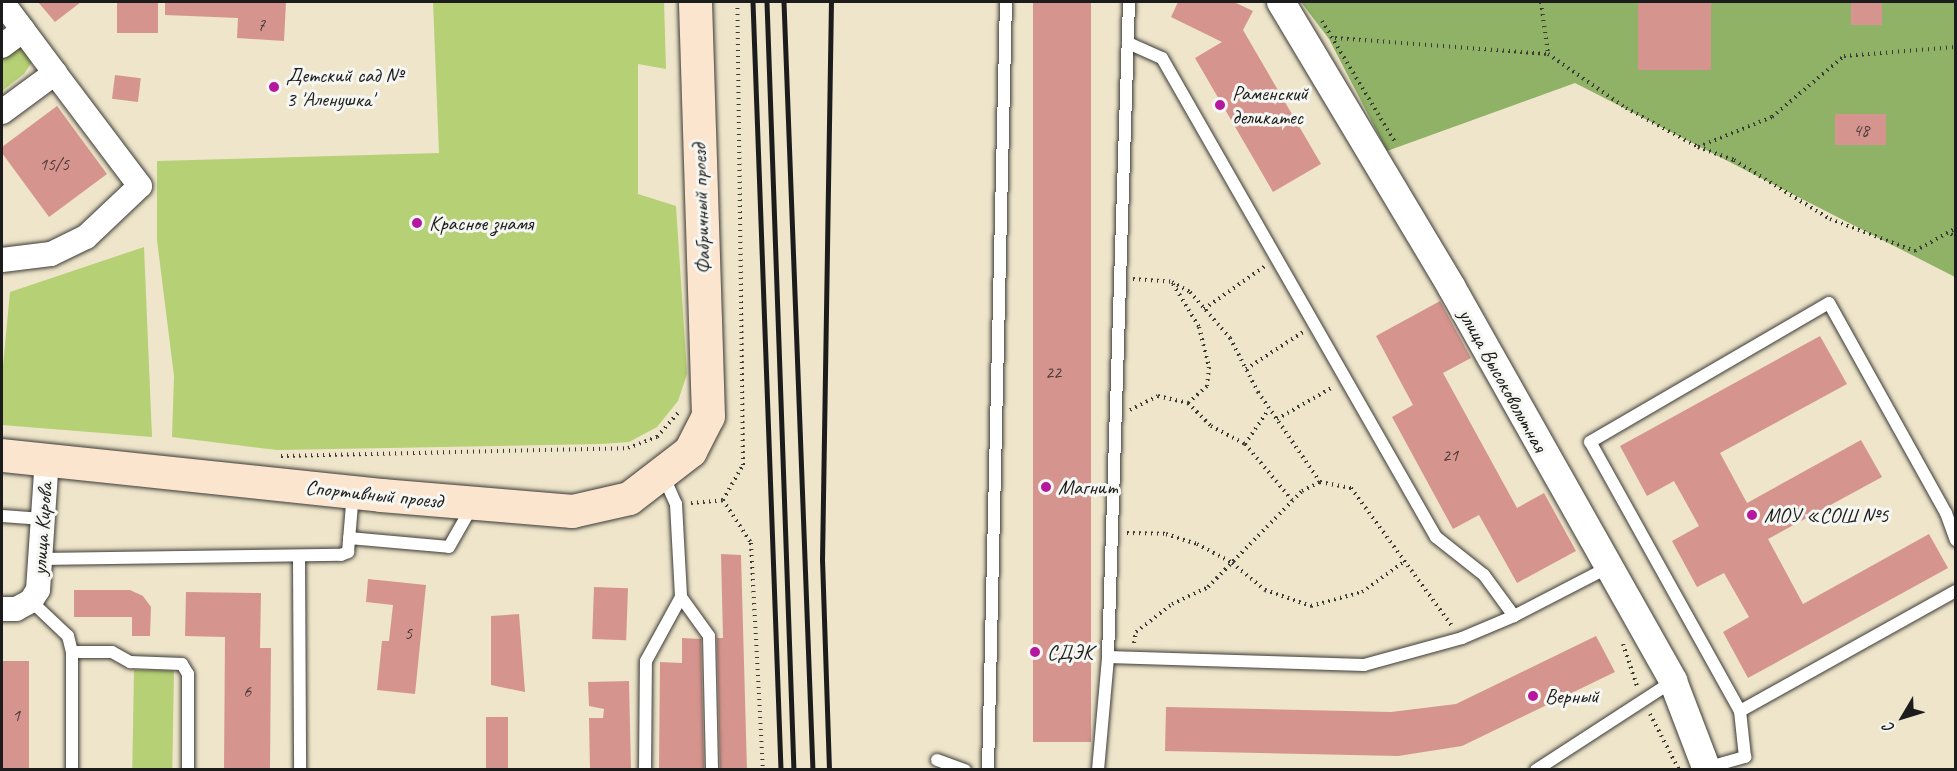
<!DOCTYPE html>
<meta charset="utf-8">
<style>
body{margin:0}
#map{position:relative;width:1957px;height:771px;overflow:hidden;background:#eee5ca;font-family:Caveat,sans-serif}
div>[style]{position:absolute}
.green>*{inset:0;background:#b6d075;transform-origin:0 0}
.forest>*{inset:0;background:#90b266}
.building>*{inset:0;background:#d5958e;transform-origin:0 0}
.path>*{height:4px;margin-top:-2px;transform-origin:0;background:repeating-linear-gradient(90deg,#3c3a36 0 1.5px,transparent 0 6px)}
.roads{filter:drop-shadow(0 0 2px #3c3a36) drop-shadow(0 0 2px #3c3a36)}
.service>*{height:12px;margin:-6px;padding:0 6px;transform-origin:6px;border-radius:6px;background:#fff}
.minor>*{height:24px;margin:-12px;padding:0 12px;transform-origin:12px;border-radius:12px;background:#fff}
.tertiary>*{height:28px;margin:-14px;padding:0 14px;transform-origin:14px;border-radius:14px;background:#fff}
.secondary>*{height:33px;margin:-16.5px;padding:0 16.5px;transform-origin:16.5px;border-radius:16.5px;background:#fbe5cf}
.rail>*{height:4.5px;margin:-2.25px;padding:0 2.25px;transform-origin:2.25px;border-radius:2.25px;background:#1c1c1c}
.dots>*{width:16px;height:16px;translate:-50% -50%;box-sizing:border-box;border:3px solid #f6f6f2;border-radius:50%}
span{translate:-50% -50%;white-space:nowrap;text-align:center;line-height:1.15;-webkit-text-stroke:6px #f6f6f2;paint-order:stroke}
.number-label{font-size:18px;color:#4a3a38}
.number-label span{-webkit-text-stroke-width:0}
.poi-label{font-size:21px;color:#1c1c1c}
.left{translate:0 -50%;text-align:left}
.street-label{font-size:21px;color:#1c1c1c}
.frame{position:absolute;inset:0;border:3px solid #1c1c1c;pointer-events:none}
.north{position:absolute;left:1873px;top:687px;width:60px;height:60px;-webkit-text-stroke:4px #f6f6f2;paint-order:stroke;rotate:232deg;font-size:16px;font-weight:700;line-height:24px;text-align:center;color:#1c1c1c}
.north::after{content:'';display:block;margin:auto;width:21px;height:27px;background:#1c1c1c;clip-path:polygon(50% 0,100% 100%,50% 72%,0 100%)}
</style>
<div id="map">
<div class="green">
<div style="clip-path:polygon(433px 2px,664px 2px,666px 69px,638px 64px,638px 194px,676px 206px,687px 374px,678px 401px,657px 427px,629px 442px,601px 444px,277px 450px,172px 437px,174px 376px,157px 240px,157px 161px,439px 153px)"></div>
<div style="clip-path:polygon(27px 45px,36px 56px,24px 74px,2px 91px,2px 58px,13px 48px)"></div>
<div style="clip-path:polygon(144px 247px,152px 437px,2px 425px,2px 376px,10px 292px)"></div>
<div style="left:134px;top:670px;width:40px;height:99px;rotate:1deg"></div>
</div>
<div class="forest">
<div style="clip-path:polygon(1301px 2px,1955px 2px,1955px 277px,1575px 83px,1387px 151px,1329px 39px)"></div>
</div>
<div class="building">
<div style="clip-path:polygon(38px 2px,81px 2px,55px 22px)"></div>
<div style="left:117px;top:2px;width:41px;height:31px"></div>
<div style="clip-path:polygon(165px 2px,286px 2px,284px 41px,237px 38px,238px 18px,165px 15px)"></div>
<div style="left:1033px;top:2px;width:58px;height:740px"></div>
<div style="clip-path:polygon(1178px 2px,1234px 2px,1253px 11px,1243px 30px,1321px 164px,1273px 192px,1195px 58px,1222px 42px,1171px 17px)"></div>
<div style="left:1638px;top:2px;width:73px;height:68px"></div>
<div style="left:1851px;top:2px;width:31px;height:23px"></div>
<div style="left:115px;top:75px;width:26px;height:24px;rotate:7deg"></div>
<div style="clip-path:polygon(57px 106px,107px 174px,49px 217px,2px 153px,2px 147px)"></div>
<div style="left:1886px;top:114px;width:31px;height:51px;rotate:90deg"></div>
<div style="clip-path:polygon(1440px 301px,1471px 358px,1443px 373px,1517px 508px,1544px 493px,1576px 551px,1517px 583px,1479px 515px,1453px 529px,1392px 417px,1413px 405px,1376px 336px)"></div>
<div style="clip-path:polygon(1820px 336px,1847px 384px,1720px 453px,1747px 503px,1861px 440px,1882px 477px,1768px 539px,1803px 604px,1929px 534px,1948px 568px,1748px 678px,1723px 632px,1749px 617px,1724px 573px,1697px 587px,1672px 541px,1699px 526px,1674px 481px,1647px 496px,1620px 446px)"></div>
<div style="clip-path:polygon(721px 554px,741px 555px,747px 770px,720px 770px,717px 638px,723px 638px)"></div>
<div style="clip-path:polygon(368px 579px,426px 585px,415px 694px,377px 690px,382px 641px,389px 641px,393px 605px,366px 602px)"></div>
<div style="left:594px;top:587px;width:34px;height:52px;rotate:2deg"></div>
<div style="clip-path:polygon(74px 590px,130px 590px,143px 596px,151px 607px,150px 636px,132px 636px,132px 617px,74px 617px)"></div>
<div style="clip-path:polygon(186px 592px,261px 593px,260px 648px,271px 648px,270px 770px,224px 770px,225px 637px,185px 636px)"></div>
<div style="clip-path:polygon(519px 614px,525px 692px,491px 685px,491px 616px)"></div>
<div style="clip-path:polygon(1596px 636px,1615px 672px,1462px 746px,1398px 756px,1165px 751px,1166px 707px,1391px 712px,1456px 704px)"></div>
<div style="clip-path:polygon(682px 638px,701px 639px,704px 770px,659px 770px,660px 662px,682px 663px)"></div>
<div style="left:2px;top:661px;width:27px;height:109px"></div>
<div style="clip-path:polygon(629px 681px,631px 770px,590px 770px,589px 718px,603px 718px,604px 709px,589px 706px,588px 682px)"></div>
<div style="left:486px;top:717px;width:22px;height:53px"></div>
</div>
<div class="path">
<div style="left:1541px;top:2px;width:52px;rotate:82.3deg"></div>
<div style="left:1548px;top:54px;width:95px;rotate:34.7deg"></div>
<div style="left:1626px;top:108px;width:82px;rotate:28.4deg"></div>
<div style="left:1698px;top:147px;width:38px;rotate:20deg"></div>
<div style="left:1734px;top:160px;width:113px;rotate:31.6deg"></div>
<div style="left:1830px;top:219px;width:91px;rotate:20.6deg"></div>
<div style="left:1915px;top:251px;width:47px;rotate:-29.3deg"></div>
<div style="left:1322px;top:21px;width:141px;rotate:58.9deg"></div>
<div style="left:1335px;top:38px;width:214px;rotate:4.3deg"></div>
<div style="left:1698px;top:147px;width:80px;rotate:-22.1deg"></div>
<div style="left:1772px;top:117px;width:94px;rotate:-40.3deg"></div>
<div style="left:1844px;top:56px;width:112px;rotate:-4.6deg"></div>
<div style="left:1951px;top:234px;width:6px;rotate:39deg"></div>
<div style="left:1133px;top:279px;width:39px;rotate:4deg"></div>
<div style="left:1172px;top:282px;width:21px;rotate:29deg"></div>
<div style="left:1190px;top:292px;width:61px;rotate:49deg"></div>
<div style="left:1230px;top:338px;width:61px;rotate:62.6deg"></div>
<div style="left:1258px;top:392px;width:109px;rotate:55.4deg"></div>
<div style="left:1173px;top:284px;width:50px;rotate:58.8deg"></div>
<div style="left:1199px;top:327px;width:41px;rotate:76deg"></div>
<div style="left:1209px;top:367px;width:19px;rotate:96deg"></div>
<div style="left:1207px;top:386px;width:25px;rotate:138deg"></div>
<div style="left:1188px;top:403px;width:33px;rotate:45deg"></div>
<div style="left:1211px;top:426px;width:38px;rotate:28deg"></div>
<div style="left:1245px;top:444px;width:73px;rotate:50deg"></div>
<div style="left:1204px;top:309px;width:75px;rotate:-35.2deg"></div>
<div style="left:1246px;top:369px;width:68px;rotate:-33deg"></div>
<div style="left:1130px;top:410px;width:31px;rotate:-27deg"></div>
<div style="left:1158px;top:396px;width:31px;rotate:13deg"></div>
<div style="left:1277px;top:419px;width:64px;rotate:-29.7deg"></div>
<div style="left:1245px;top:444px;width:42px;rotate:-55.6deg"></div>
<div style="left:281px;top:456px;width:347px;rotate:-1.3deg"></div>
<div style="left:628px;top:448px;width:31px;rotate:-21deg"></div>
<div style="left:657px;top:437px;width:33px;rotate:-49deg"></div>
<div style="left:723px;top:500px;width:51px;rotate:56.9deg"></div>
<div style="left:751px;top:543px;width:227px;rotate:87deg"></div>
<div style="left:691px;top:503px;width:32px;rotate:-5deg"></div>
<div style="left:723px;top:500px;width:40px;rotate:-60.3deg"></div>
<div style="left:743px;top:465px;width:463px;rotate:-90.7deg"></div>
<div style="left:1127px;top:533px;width:39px;rotate:1deg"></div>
<div style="left:1166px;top:534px;width:33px;rotate:18deg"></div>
<div style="left:1197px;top:544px;width:40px;rotate:28deg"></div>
<div style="left:1232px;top:563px;width:43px;rotate:39.3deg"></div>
<div style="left:1265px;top:590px;width:49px;rotate:19.2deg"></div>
<div style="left:1311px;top:606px;width:53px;rotate:-15.4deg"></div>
<div style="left:1362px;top:592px;width:53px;rotate:-35.8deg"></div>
<div style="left:1134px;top:643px;width:11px;rotate:-80deg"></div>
<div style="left:1136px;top:632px;width:46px;rotate:-37.9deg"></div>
<div style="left:1172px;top:604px;width:40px;rotate:-25deg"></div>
<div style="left:1208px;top:587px;width:134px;rotate:-45.6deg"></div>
<div style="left:1302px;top:491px;width:20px;rotate:-27deg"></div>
<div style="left:1320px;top:482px;width:32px;rotate:11deg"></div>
<div style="left:1351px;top:488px;width:171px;rotate:53.8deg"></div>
<div style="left:1623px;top:644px;width:44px;rotate:71.6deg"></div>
<div style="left:1650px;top:714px;width:63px;rotate:62.6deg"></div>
</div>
<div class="roads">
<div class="service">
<div style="left:1129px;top:2px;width:655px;rotate:91.84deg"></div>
<div style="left:1108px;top:657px;width:256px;rotate:1.8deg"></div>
<div style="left:1364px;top:665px;width:102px;rotate:-15.4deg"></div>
<div style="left:1462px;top:638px;width:56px;rotate:-22.9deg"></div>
<div style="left:1514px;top:616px;width:107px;rotate:-27.3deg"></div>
<div style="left:1128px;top:43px;width:37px;rotate:24deg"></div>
<div style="left:1162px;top:58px;width:552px;rotate:60.23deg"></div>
<div style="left:1436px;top:537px;width:61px;rotate:38.4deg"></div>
<div style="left:1484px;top:575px;width:51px;rotate:53.8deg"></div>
<div style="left:663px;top:475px;width:32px;rotate:66deg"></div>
<div style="left:676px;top:504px;width:93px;rotate:86.9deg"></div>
<div style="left:681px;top:597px;width:48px;rotate:54.3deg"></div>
<div style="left:709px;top:636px;width:134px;rotate:88.7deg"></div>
<div style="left:2px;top:516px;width:41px;rotate:4.2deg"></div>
<div style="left:349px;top:538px;width:100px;rotate:5.1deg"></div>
<div style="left:449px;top:547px;width:48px;rotate:-60.3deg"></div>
<div style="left:299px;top:556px;width:214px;rotate:89.7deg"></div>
<div style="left:40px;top:559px;width:301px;rotate:-0.8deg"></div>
<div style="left:341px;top:555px;width:8px;rotate:-23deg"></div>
<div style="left:348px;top:552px;width:59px;rotate:-85.2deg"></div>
<div style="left:31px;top:601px;width:51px;rotate:43.4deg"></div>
<div style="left:68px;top:636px;width:16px;rotate:76deg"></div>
<div style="left:72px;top:652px;width:40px"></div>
<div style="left:112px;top:652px;width:21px;rotate:29deg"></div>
<div style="left:130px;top:662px;width:52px;rotate:2.2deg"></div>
<div style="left:182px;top:664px;width:12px;rotate:59deg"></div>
<div style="left:188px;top:674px;width:96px;rotate:90deg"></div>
<div style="left:1740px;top:711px;width:247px;rotate:-29.1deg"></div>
<div style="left:937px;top:760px;width:30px;rotate:20deg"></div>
<div style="left:1706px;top:768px;width:41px;rotate:-15.8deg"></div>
<div style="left:1745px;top:757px;width:46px;rotate:-96.2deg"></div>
<div style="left:1740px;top:711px;width:308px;rotate:-119.1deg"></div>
<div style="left:1590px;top:442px;width:276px;rotate:-30.2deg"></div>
<div style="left:1829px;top:303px;width:240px;rotate:60.9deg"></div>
<div style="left:1946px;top:513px;width:29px;rotate:70deg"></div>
<div style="left:72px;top:770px;width:118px;rotate:-90deg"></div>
<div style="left:645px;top:770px;width:109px;rotate:-89.5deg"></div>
<div style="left:646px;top:661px;width:73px;rotate:-61.3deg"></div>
<div style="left:988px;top:770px;width:768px;rotate:-88.66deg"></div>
<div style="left:1098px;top:770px;width:113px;rotate:-84.9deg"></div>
<div style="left:1536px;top:770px;width:163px;rotate:-33deg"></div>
</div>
<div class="minor">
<div style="left:2px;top:46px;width:26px;rotate:-37deg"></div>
<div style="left:23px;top:30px;width:35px;rotate:-127deg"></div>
<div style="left:2px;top:112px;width:66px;rotate:-36.3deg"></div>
<div style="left:55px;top:73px;width:54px;rotate:-126.7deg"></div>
<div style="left:2px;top:260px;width:49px;rotate:-7deg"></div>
<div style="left:51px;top:254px;width:39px;rotate:-26deg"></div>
<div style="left:86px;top:237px;width:74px;rotate:-43.4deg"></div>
<div style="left:140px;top:186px;width:141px;rotate:-127deg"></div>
<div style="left:2px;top:609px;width:14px"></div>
<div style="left:16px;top:609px;width:17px;rotate:-28deg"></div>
<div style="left:31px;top:601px;width:13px;rotate:-58deg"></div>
<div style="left:38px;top:590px;width:131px;rotate:-86.1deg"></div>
</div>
<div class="tertiary">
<div style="left:1281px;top:2px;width:333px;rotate:59.1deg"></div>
<div style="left:1452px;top:288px;width:451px;rotate:60.6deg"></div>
<div style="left:1673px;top:681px;width:95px;rotate:69.1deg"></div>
</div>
<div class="secondary">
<div style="left:2px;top:455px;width:381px;rotate:6deg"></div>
<div style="left:381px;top:495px;width:192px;rotate:4.8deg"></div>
<div style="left:572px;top:511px;width:58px;rotate:-12.8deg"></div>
<div style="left:629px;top:498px;width:77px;rotate:-37.6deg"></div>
<div style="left:690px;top:451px;width:39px;rotate:-63deg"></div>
<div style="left:708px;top:416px;width:414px;rotate:-91.8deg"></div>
</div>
</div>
<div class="rail">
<div style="left:753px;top:2px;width:769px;rotate:87.91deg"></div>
<div style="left:767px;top:2px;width:768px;rotate:87.99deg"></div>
<div style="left:784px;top:2px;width:769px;rotate:87.84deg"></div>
<div style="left:829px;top:770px;width:209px;rotate:-91.9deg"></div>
<div style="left:822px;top:561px;width:559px;rotate:-89.08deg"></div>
</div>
<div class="dots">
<div style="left:274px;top:87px;background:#b5179e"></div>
<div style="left:1220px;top:105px;background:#b5179e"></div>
<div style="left:417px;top:223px;background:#b5179e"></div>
<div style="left:1046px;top:487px;background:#b5179e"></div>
<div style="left:1752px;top:515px;background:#b5179e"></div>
<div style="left:1035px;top:652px;background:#b5179e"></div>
<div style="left:1533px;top:696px;background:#b5179e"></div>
</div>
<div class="number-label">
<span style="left:261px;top:25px">7</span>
<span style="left:1861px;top:130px">48</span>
<span style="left:54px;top:164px">15/5</span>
<span style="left:1053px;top:372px">22</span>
<span style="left:1450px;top:455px">21</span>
<span style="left:408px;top:633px">5</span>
<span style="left:247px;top:691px">6</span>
<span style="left:16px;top:715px">1</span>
</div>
<div class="poi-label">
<span class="left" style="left:286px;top:87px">Детский сад №<br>3 'Аленушка'</span>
<span class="left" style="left:1232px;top:105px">Раменский<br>деликатес</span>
<span class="left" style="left:429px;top:223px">Красное знамя</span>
<span class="left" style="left:1058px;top:487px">Магнит</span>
<span class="left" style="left:1764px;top:515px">МОУ «СОШ №5</span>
<span class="left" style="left:1047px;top:652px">СДЭК</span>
<span class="left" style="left:1545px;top:696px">Верный</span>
</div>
<div class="street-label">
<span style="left:701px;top:209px;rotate:-92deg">Фабричный проезд</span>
<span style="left:1503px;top:380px;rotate:61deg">улица Высоковольтная</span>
<span style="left:374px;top:494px;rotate:6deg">Спортивный проезд</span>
<span style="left:42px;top:529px;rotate:-86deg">улица Кирова</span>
</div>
<div class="frame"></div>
<div class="north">С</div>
</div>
